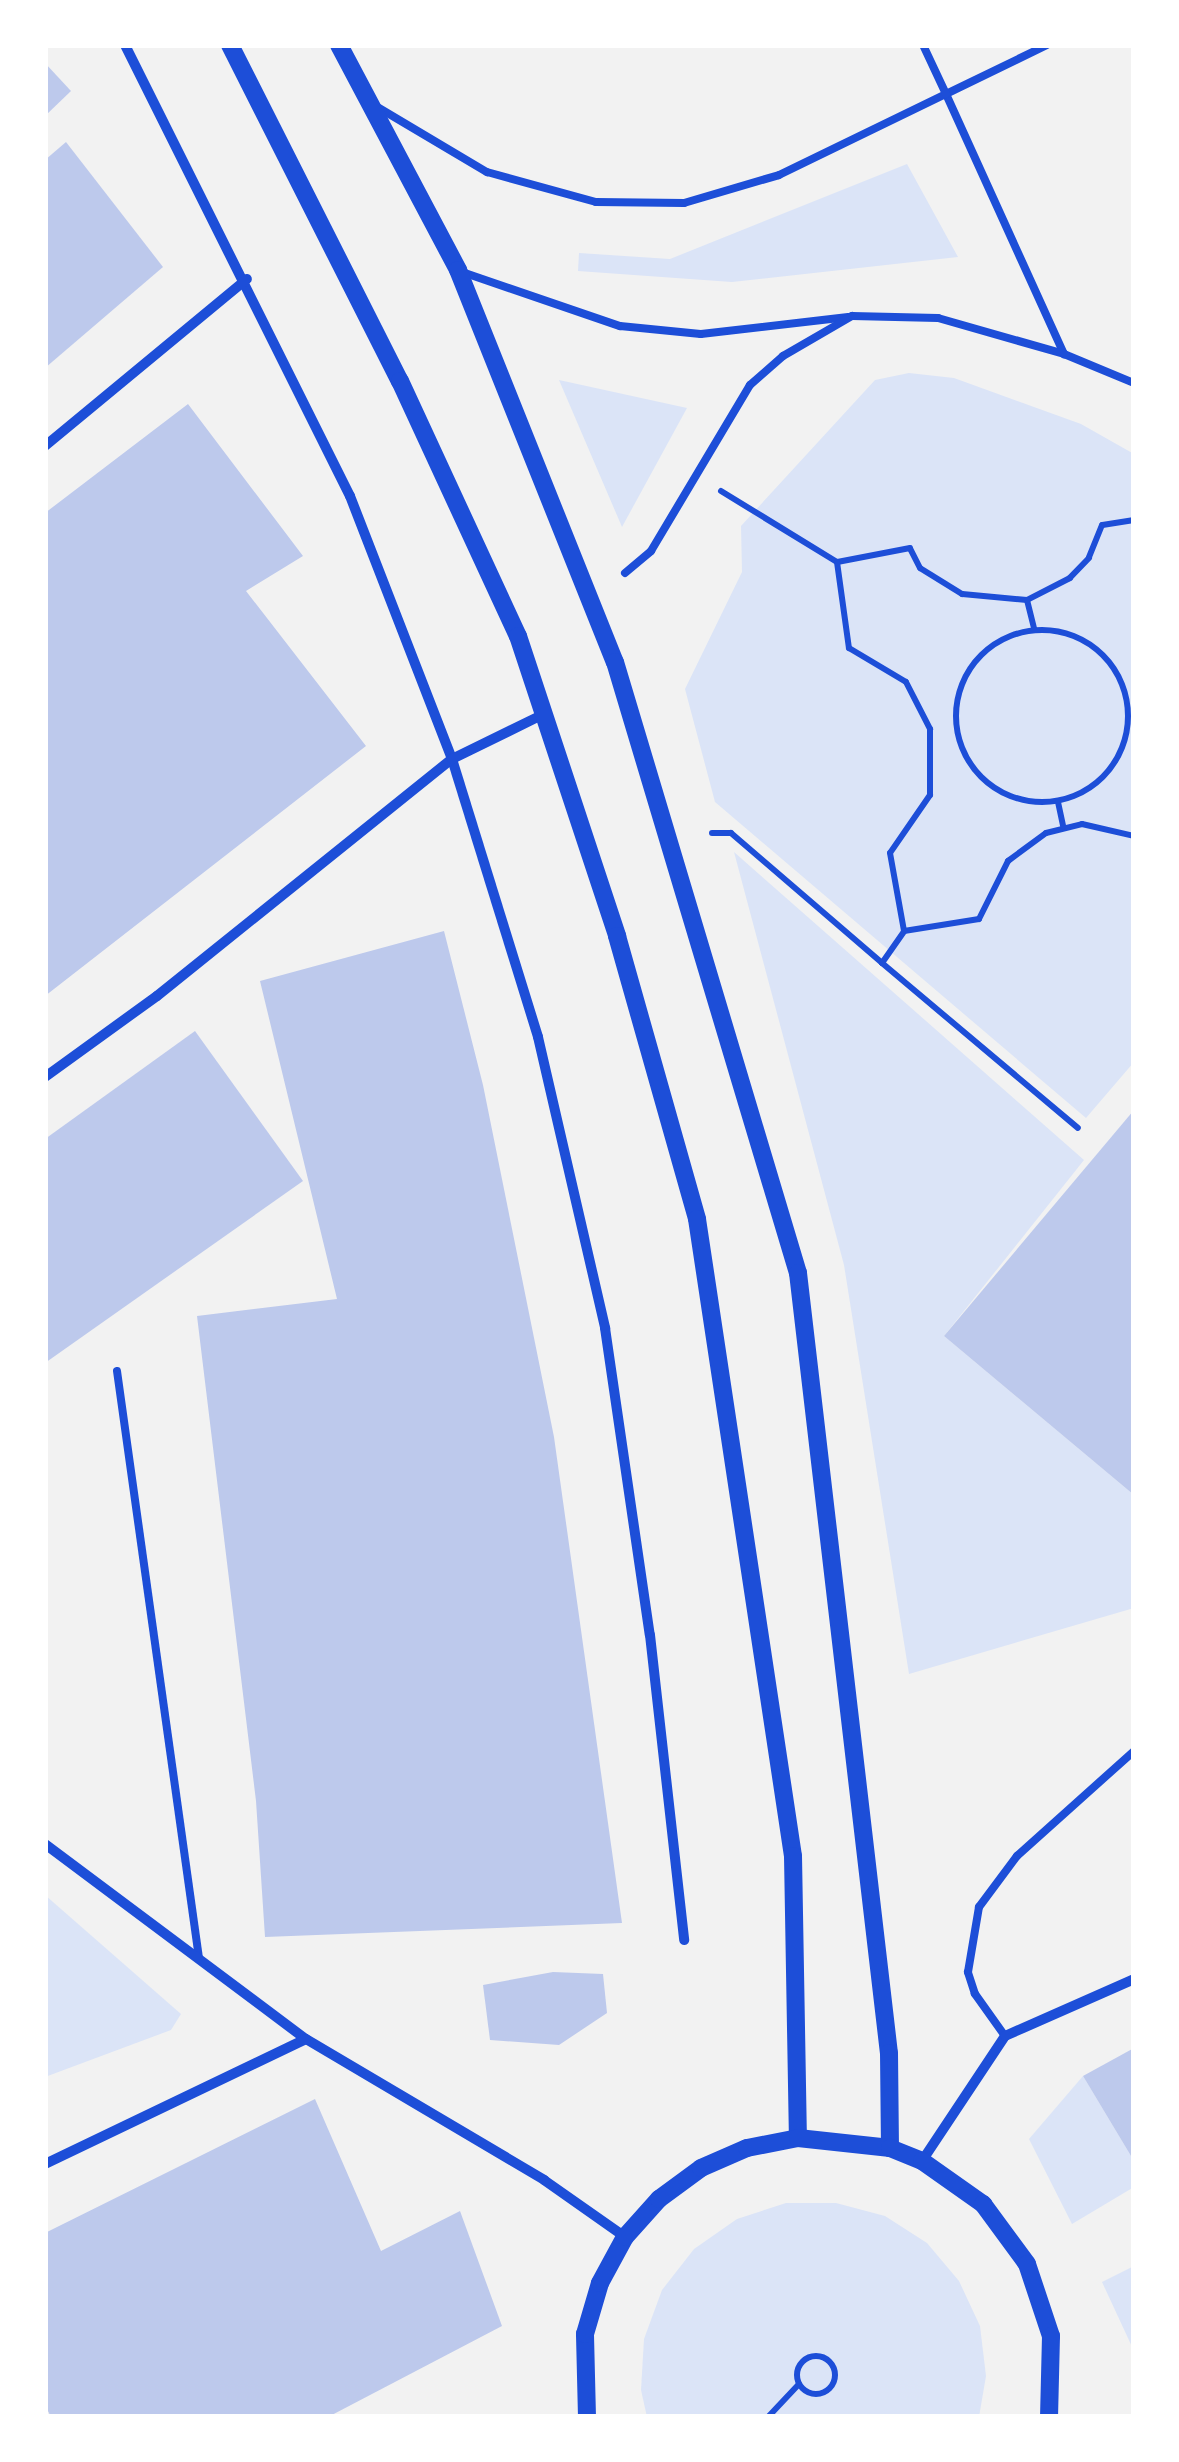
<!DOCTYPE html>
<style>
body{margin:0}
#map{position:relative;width:1179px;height:2462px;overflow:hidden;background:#f2f2f2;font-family:Lato,sans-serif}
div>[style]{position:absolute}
.green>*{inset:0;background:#dbe4f7}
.building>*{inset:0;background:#bdc9ec}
.path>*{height:6px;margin:-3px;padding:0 3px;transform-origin:3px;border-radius:3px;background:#1d4ed8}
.path>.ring{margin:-3px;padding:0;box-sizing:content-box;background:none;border:6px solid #1d4ed8;border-radius:50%}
.service>*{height:8px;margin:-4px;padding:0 4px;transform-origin:4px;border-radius:4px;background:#1d4ed8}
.minor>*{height:10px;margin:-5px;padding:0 5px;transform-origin:5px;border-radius:5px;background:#1d4ed8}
.tertiary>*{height:18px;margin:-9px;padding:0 9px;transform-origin:9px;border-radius:9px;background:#1d4ed8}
span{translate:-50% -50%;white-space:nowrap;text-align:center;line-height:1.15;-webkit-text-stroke:10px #fff;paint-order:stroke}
.frame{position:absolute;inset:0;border:48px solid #fff;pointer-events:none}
</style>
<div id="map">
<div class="green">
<div style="clip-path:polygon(907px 164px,958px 257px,732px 282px,578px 271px,579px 253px,670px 259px)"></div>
<div style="clip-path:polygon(909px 373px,954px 378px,1081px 424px,1134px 454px,1134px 1062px,1086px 1118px,715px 802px,685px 689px,742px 572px,741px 526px,875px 380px)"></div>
<div style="clip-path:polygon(559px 380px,687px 408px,622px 527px)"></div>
<div style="clip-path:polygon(734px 852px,1084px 1160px,944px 1336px,1134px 1495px,1134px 1608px,909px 1674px,844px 1265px)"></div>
<div style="clip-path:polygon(45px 1895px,181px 2014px,171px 2030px,45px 2077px)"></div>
<div style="clip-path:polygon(1083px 2076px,1134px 2161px,1134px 2187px,1072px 2224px,1029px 2139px)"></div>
<div style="clip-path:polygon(786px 2203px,836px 2203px,885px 2216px,927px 2243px,959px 2281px,980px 2326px,986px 2376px,979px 2417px,647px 2417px,641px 2390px,644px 2339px,662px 2290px,694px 2249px,737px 2219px)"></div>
<div style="clip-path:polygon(1134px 2266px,1134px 2351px,1102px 2282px)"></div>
</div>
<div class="building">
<div style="clip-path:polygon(45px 63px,71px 91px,45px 116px)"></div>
<div style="clip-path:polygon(66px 142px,163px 267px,45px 368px,45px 160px)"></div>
<div style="clip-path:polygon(188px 404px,303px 556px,246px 591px,366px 746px,45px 996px,45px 513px)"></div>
<div style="clip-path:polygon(444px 931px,483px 1085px,554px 1437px,622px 1923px,265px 1937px,256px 1801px,197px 1316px,337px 1299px,260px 981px)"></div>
<div style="clip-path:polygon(195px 1031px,303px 1181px,45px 1363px,45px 1139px)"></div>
<div style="clip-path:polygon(1134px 1110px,1134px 1495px,944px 1336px)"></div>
<div style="clip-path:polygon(553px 1972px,603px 1974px,607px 2013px,559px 2045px,490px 2040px,483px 1985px)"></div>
<div style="clip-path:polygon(1134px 2048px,1134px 2161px,1083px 2076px)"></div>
<div style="clip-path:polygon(315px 2099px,381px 2251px,460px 2211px,502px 2326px,328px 2417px,51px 2417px,45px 2405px,45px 2233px)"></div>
</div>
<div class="path">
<div style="left:721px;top:491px;width:136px;rotate:31.5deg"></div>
<div style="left:1134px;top:520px;width:32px;rotate:171deg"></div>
<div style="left:1102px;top:525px;width:35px;rotate:112deg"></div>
<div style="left:1089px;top:558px;width:28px;rotate:134deg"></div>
<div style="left:1070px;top:578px;width:48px;rotate:152.9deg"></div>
<div style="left:1027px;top:600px;width:65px;rotate:-174.7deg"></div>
<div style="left:962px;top:594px;width:49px;rotate:-148.2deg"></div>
<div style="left:920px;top:568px;width:22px;rotate:-117deg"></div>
<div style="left:910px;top:548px;width:74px;rotate:169.1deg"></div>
<div style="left:837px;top:562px;width:87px;rotate:82.1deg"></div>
<div style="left:849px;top:648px;width:66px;rotate:30.8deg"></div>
<div style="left:906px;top:682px;width:53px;rotate:62.9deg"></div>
<div style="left:930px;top:729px;width:66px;rotate:90deg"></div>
<div style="left:930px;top:795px;width:70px;rotate:124.6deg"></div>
<div style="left:890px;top:853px;width:79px;rotate:79.8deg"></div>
<div style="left:904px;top:931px;width:76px;rotate:-9.1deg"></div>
<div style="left:979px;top:919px;width:65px;rotate:-63.4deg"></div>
<div style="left:1008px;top:861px;width:47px;rotate:-36.4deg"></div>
<div style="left:1046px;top:833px;width:37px;rotate:-14deg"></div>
<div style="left:1082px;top:824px;width:53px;rotate:13deg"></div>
<div style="left:1027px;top:600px;width:30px;rotate:76deg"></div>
<div class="ring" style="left:956px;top:630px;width:166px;height:166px"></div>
<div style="left:1058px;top:802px;width:25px;rotate:78deg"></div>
<div style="left:712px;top:833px;width:19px"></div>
<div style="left:731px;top:833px;width:199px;rotate:40.7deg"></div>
<div style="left:882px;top:963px;width:39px;rotate:-55deg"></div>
<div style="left:882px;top:963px;width:256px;rotate:40.1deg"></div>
<div class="ring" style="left:797px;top:2356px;width:32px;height:32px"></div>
<div style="left:768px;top:2417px;width:45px;rotate:-46.8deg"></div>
</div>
<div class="service">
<div style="left:1047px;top:45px;width:112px;rotate:154.1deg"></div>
<div style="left:946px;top:94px;width:286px;rotate:65.6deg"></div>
<div style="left:379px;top:108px;width:126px;rotate:30.7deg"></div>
<div style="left:487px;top:172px;width:113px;rotate:15.4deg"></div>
<div style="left:596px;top:202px;width:88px;rotate:0.7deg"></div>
<div style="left:684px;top:203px;width:99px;rotate:-16.4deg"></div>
<div style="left:779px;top:175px;width:186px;rotate:-25.9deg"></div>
<div style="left:946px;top:94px;width:54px;rotate:-115.1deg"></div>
<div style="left:462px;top:272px;width:167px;rotate:18.9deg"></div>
<div style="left:620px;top:326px;width:81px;rotate:5.6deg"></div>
<div style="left:701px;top:334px;width:148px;rotate:-6.6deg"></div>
<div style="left:625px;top:573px;width:34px;rotate:-40deg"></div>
<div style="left:651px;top:551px;width:193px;rotate:-59.2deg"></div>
<div style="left:750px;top:385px;width:44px;rotate:-41.3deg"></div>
<div style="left:783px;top:356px;width:80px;rotate:-30.1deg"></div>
<div style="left:852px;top:316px;width:86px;rotate:1.3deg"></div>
<div style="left:938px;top:318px;width:131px;rotate:15.9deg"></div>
<div style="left:1064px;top:354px;width:76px;rotate:22.5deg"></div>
<div style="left:117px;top:1371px;width:593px;rotate:82.05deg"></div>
<div style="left:1005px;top:2036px;width:52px;rotate:-125.5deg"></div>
<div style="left:975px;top:1994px;width:23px;rotate:-108deg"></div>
<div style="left:968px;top:1972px;width:66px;rotate:-80.4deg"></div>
<div style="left:979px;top:1907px;width:64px;rotate:-53.3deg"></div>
<div style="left:1017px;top:1856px;width:157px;rotate:-41.9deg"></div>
</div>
<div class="minor">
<div style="left:125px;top:45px;width:504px;rotate:63.49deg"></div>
<div style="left:350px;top:496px;width:282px;rotate:68.8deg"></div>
<div style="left:452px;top:759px;width:291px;rotate:72.8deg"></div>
<div style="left:538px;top:1037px;width:299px;rotate:77deg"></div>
<div style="left:605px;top:1328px;width:310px;rotate:81.7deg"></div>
<div style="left:650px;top:1635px;width:307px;rotate:83.6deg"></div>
<div style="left:45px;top:446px;width:262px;rotate:-39.6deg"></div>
<div style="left:45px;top:1077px;width:138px;rotate:-35.9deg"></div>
<div style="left:157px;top:996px;width:378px;rotate:-38.8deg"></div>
<div style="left:452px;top:759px;width:102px;rotate:-26.1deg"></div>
<div style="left:45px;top:1844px;width:326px;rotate:36.8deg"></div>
<div style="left:306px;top:2039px;width:277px;rotate:30.6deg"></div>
<div style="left:544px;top:2180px;width:99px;rotate:35.1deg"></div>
<div style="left:922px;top:2161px;width:150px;rotate:-56.4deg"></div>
<div style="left:1005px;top:2036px;width:141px;rotate:-23.8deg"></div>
<div style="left:45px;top:2164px;width:289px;rotate:-25.6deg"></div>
</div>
<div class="tertiary">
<div style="left:230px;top:45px;width:377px;rotate:63.2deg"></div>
<div style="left:400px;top:381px;width:281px;rotate:65.2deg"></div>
<div style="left:518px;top:636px;width:316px;rotate:71.7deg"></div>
<div style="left:617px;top:936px;width:294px;rotate:74.2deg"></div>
<div style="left:697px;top:1219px;width:644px;rotate:81.43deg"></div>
<div style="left:793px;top:1856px;width:282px;rotate:89deg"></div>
<div style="left:339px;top:45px;width:255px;rotate:62.1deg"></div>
<div style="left:458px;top:270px;width:422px;rotate:68.2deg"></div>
<div style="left:615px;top:662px;width:638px;rotate:73.33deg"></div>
<div style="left:798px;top:1273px;width:785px;rotate:83.35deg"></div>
<div style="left:889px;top:2053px;width:95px;rotate:89.4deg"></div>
<div style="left:587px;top:2417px;width:83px;rotate:-91.4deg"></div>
<div style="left:585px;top:2334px;width:53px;rotate:-73.6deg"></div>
<div style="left:600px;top:2283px;width:52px;rotate:-61.5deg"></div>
<div style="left:625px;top:2237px;width:51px;rotate:-48.2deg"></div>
<div style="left:659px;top:2199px;width:52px;rotate:-36.4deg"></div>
<div style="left:701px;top:2168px;width:50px;rotate:-23.5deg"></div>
<div style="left:747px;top:2148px;width:52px;rotate:-11.1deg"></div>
<div style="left:798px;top:2138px;width:93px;rotate:6.2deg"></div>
<div style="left:890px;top:2148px;width:35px;rotate:22deg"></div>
<div style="left:922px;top:2161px;width:75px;rotate:35.2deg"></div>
<div style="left:983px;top:2204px;width:74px;rotate:53.7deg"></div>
<div style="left:1027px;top:2264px;width:76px;rotate:71.6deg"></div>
<div style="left:1051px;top:2336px;width:81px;rotate:91.4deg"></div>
</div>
<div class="frame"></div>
</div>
